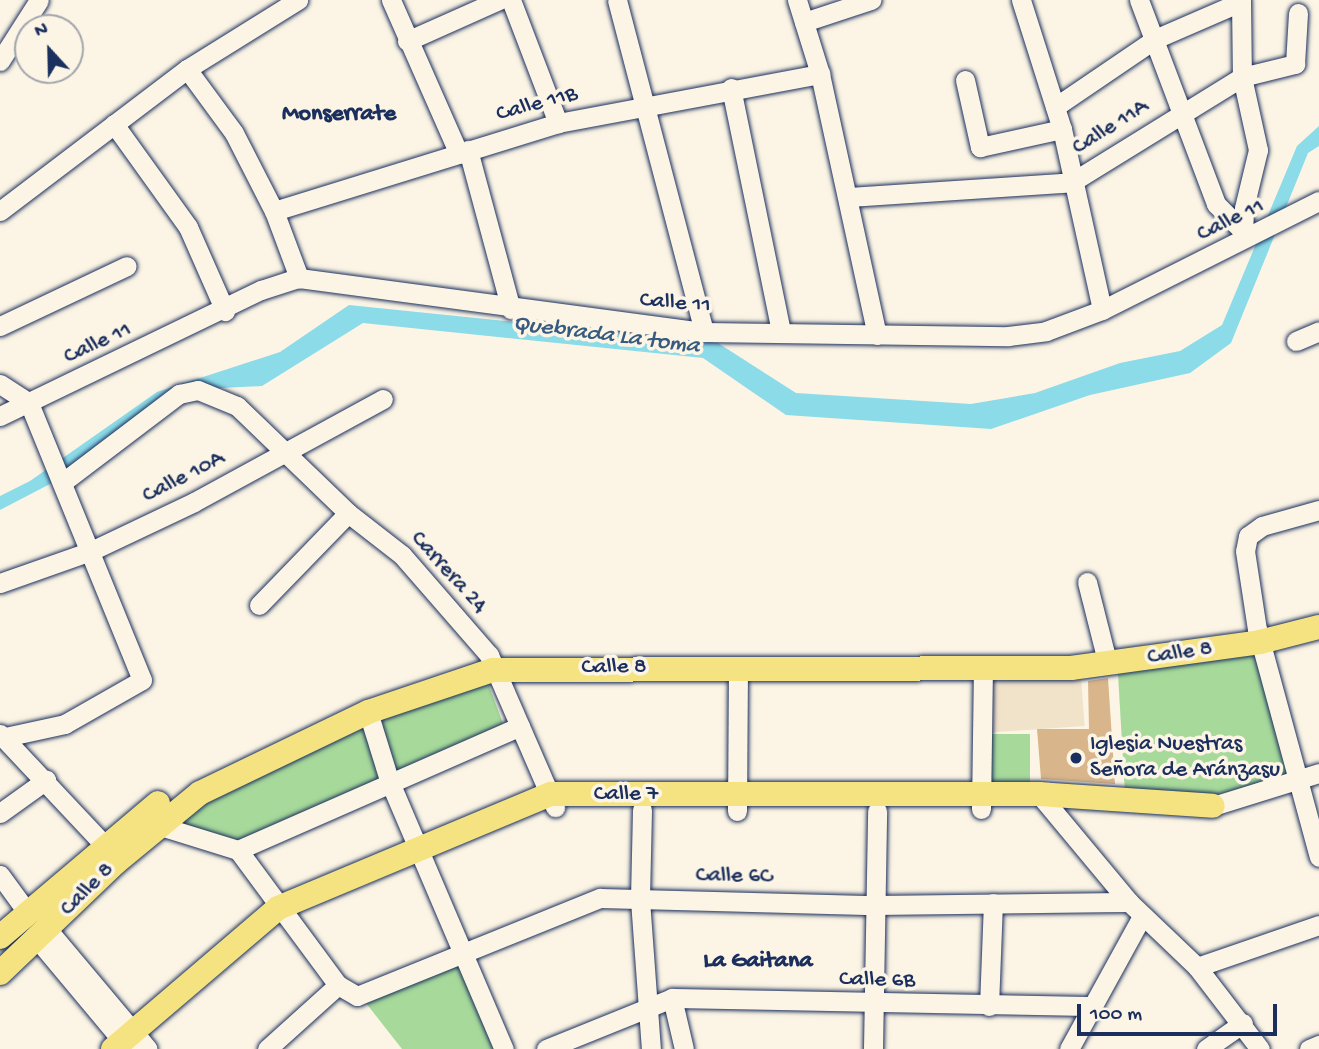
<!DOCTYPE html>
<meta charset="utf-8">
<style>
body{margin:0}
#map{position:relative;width:1319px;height:1049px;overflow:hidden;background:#fcf5e5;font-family:"Gochi Hand",sans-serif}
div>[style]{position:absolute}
.built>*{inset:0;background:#f1e2ca;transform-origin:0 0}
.green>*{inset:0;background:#a6d99a;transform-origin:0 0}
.water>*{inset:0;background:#8cdbe8}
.building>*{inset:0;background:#d8b58a}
.roads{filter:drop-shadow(0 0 2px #1b2f5e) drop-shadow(0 0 2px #1b2f5e)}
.minor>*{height:19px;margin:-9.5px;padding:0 9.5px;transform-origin:9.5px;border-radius:9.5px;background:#fcf5e5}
.major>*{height:24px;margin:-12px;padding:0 12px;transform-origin:12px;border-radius:12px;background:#f5e382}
.dots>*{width:19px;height:19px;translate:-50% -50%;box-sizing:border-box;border:4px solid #fcf5e5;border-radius:50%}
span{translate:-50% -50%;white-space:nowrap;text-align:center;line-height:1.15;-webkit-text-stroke:7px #fcf5e5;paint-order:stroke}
.street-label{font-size:23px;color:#1b2f5e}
.poi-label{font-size:23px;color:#1b2f5e}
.left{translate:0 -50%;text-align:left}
.neighbourhood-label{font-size:24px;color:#1b2f5e;font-weight:700}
.water-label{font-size:24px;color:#375a80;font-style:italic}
.north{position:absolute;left:14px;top:14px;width:70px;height:70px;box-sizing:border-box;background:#fcf5e5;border:2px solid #a2a6af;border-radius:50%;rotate:338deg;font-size:19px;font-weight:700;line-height:28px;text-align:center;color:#1b2f5e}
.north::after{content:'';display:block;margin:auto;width:24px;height:32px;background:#1b2f5e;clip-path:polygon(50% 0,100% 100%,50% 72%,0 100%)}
.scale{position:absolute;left:1077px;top:1004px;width:200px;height:32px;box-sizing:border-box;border:4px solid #1b2f5e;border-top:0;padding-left:9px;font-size:21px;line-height:24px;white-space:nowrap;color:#1b2f5e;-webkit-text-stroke:5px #fcf5e5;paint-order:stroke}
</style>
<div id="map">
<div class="built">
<div style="left:1081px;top:675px;width:51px;height:93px;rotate:86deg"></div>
</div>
<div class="green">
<div style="clip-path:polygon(1256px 651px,1288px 775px,1209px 797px,1125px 794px,1118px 674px)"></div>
<div style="clip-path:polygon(486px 678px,504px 726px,240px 842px,175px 823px,181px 814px,370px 720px)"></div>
<div style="left:987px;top:734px;width:43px;height:56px"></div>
<div style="clip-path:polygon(464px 955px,501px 1049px,402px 1049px,362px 998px)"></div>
</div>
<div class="water">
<div style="clip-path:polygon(1319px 126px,1319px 146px,1308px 153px,1231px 343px,1190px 373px,1090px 395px,991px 429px,786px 415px,703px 358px,363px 323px,262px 386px,182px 390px,50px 484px,0 510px,0 496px,30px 481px,157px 392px,280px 352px,349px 305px,718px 343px,796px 393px,971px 404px,1035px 393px,1120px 363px,1180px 351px,1222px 325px,1297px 146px)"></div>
</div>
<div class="building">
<div style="clip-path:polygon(1108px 678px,1115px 784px,1041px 779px,1037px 729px,1089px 729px,1088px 681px)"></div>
</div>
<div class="roads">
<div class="minor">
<div style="left:391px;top:0;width:168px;rotate:66.2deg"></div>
<div style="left:511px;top:0;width:132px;rotate:69.1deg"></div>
<div style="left:617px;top:0;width:343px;rotate:75.3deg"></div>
<div style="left:797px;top:0;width:77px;rotate:72.7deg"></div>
<div style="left:820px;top:74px;width:267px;rotate:77.7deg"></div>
<div style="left:1021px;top:0;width:135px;rotate:72.4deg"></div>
<div style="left:1062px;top:129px;width:185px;rotate:77.5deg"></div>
<div style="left:1139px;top:0;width:218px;rotate:69.3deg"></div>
<div style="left:1216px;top:204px;width:37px;rotate:45deg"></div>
<div style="left:1241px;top:0;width:77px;rotate:89.3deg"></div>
<div style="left:1242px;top:77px;width:75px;rotate:77.6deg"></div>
<div style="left:1258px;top:150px;width:60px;rotate:103.6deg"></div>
<div style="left:1244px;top:208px;width:30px;rotate:92deg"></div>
<div style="left:804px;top:22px;width:71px;rotate:-18.2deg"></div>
<div style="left:407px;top:41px;width:101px;rotate:-24deg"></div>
<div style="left:0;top:61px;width:72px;rotate:-57.4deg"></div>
<div style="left:187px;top:69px;width:79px;rotate:53.7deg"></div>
<div style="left:234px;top:133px;width:88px;rotate:62.9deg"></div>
<div style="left:274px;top:211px;width:72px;rotate:69.5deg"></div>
<div style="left:965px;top:80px;width:69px;rotate:77.4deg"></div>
<div style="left:980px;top:147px;width:84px;rotate:-12.4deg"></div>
<div style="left:731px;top:88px;width:249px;rotate:78.4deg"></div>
<div style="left:1055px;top:107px;width:121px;rotate:-34.2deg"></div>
<div style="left:1155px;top:39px;width:93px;rotate:-23.5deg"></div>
<div style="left:114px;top:124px;width:127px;rotate:54.3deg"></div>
<div style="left:188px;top:227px;width:92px;rotate:66.2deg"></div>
<div style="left:468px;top:150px;width:165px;rotate:74.9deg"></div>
<div style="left:849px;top:197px;width:224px;rotate:-3.8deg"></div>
<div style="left:1072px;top:182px;width:200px;rotate:-31.7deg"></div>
<div style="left:1242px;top:77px;width:55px;rotate:-13.8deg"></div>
<div style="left:1295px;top:64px;width:51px;rotate:-86.6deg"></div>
<div style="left:0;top:211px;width:235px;rotate:-37.2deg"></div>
<div style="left:187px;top:69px;width:131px;rotate:-31.9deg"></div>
<div style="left:274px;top:211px;width:297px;rotate:-17.2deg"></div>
<div style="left:558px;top:123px;width:267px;rotate:-10.6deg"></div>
<div style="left:0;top:326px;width:140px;rotate:-25.3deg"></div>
<div style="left:1296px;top:341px;width:25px;rotate:-23deg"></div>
<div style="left:0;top:384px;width:35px;rotate:33deg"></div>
<div style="left:29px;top:403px;width:299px;rotate:67.8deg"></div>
<div style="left:142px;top:680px;width:89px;rotate:150.3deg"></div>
<div style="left:65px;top:724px;width:66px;rotate:167.8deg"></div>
<div style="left:0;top:416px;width:290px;rotate:-25.8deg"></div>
<div style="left:261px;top:290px;width:40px;rotate:-18deg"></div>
<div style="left:299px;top:278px;width:409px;rotate:7.6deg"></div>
<div style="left:704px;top:332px;width:304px;rotate:0.8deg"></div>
<div style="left:1008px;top:336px;width:38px;rotate:-7deg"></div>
<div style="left:1046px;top:331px;width:60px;rotate:-20.6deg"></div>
<div style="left:1102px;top:310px;width:243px;rotate:-26.7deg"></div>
<div style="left:63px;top:482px;width:146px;rotate:-37.2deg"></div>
<div style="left:179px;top:394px;width:19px;rotate:-12deg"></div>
<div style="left:198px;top:390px;width:42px;rotate:22.3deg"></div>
<div style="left:237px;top:406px;width:154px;rotate:43.9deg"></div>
<div style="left:348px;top:513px;width:68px;rotate:37.9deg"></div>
<div style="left:402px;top:555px;width:133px;rotate:49deg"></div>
<div style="left:489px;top:655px;width:166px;rotate:66.5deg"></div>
<div style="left:1319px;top:510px;width:59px;rotate:164.3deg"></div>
<div style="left:1262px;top:526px;width:17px;rotate:144deg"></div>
<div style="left:1248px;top:536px;width:15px;rotate:101deg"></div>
<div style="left:1245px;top:551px;width:79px;rotate:81.3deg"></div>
<div style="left:1257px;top:629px;width:236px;rotate:74.8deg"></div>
<div style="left:1087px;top:582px;width:73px;rotate:75.8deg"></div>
<div style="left:0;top:583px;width:96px;rotate:-19.4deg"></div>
<div style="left:91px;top:551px;width:114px;rotate:-25.4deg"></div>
<div style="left:194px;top:502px;width:215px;rotate:-28.6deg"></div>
<div style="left:259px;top:605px;width:128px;rotate:-45.9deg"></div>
<div style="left:368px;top:712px;width:71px;rotate:72.8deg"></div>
<div style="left:389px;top:780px;width:293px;rotate:66.9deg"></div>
<div style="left:0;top:734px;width:154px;rotate:46.8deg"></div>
<div style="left:1039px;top:794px;width:141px;rotate:50.2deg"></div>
<div style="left:1129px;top:902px;width:94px;rotate:43.7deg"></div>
<div style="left:1197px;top:967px;width:103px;rotate:52.5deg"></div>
<div style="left:1213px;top:806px;width:111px;rotate:-17.3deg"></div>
<div style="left:981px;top:809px;width:137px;rotate:-89.2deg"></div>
<div style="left:642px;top:810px;width:90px;rotate:91.3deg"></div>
<div style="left:640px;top:900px;width:149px;rotate:85.8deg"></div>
<div style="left:737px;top:811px;width:145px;rotate:-89.6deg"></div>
<div style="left:0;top:813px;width:57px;rotate:-35.7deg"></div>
<div style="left:157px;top:825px;width:85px;rotate:17.2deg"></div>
<div style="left:238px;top:850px;width:168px;rotate:53.5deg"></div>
<div style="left:338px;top:985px;width:22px;rotate:30deg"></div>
<div style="left:357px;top:996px;width:262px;rotate:-22deg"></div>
<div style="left:600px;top:898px;width:275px;rotate:1.5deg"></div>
<div style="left:875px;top:905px;width:254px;rotate:-0.7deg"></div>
<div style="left:238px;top:850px;width:308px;rotate:-23.7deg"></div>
<div style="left:0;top:875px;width:46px;rotate:53.9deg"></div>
<div style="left:48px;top:930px;width:155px;rotate:50deg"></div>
<div style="left:37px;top:939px;width:143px;rotate:50.1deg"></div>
<div style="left:1197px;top:967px;width:129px;rotate:-19deg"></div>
<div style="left:672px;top:998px;width:52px;rotate:76.8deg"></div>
<div style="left:989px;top:1006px;width:103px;rotate:-87.8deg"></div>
<div style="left:267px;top:1049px;width:96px;rotate:-42deg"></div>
<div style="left:546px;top:1049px;width:136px;rotate:-22deg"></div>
<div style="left:672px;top:998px;width:419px;rotate:1.1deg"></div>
<div style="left:873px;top:1049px;width:238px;rotate:-89deg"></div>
<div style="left:1069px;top:1049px;width:152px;rotate:-61.2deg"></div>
<div style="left:1206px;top:1049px;width:45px;rotate:-35.1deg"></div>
<div style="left:1309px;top:1049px;width:11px;rotate:-22deg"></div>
</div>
<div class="major">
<div style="left:0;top:937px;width:207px;rotate:-40.3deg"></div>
<div style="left:0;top:973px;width:159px;rotate:-43.7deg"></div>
<div style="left:115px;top:863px;width:110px;rotate:-39.5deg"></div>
<div style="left:200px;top:793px;width:187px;rotate:-25.7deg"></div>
<div style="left:368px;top:712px;width:132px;rotate:-18.6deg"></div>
<div style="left:493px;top:670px;width:578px;rotate:-0.2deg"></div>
<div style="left:1071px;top:668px;width:191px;rotate:-7.8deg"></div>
<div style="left:1260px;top:642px;width:61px;rotate:-14.3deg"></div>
<div style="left:113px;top:1049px;width:217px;rotate:-40.5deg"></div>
<div style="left:278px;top:908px;width:296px;rotate:-22.7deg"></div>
<div style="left:551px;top:794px;width:488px"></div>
<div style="left:1039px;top:794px;width:174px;rotate:3.9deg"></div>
</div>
</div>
<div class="dots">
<div style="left:1076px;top:758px;background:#1b2f5e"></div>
</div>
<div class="street-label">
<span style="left:537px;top:105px;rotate:-15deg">Calle 11B</span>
<span style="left:1111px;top:128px;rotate:-32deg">Calle 11A</span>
<span style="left:1231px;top:221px;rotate:-26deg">Calle 11</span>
<span style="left:675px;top:304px;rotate:5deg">Calle 11</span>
<span style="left:98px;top:344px;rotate:-25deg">Calle 11</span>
<span style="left:184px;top:478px;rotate:-27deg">Calle 10A</span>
<span style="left:448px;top:573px;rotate:48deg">Carrera 24</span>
<span style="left:1180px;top:654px;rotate:-8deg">Calle 8</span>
<span style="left:614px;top:668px;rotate:-1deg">Calle 8</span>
<span style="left:626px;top:795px">Calle 7</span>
<span style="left:734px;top:877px;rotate:1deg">Calle 6C</span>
<span style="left:88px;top:890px;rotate:-45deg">Calle 8</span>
<span style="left:877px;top:981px;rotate:1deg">Calle 6B</span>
</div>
<div class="poi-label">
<span class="left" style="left:1090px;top:758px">Iglesia Nuestras<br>Señora de Aránzasu</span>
</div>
<div class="neighbourhood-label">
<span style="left:339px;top:115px">Monserrate</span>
<span style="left:758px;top:962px">La Gaitana</span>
</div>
<div class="water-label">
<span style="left:606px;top:336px;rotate:7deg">Quebrada La toma</span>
</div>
<div class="north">N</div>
<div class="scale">100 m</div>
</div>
